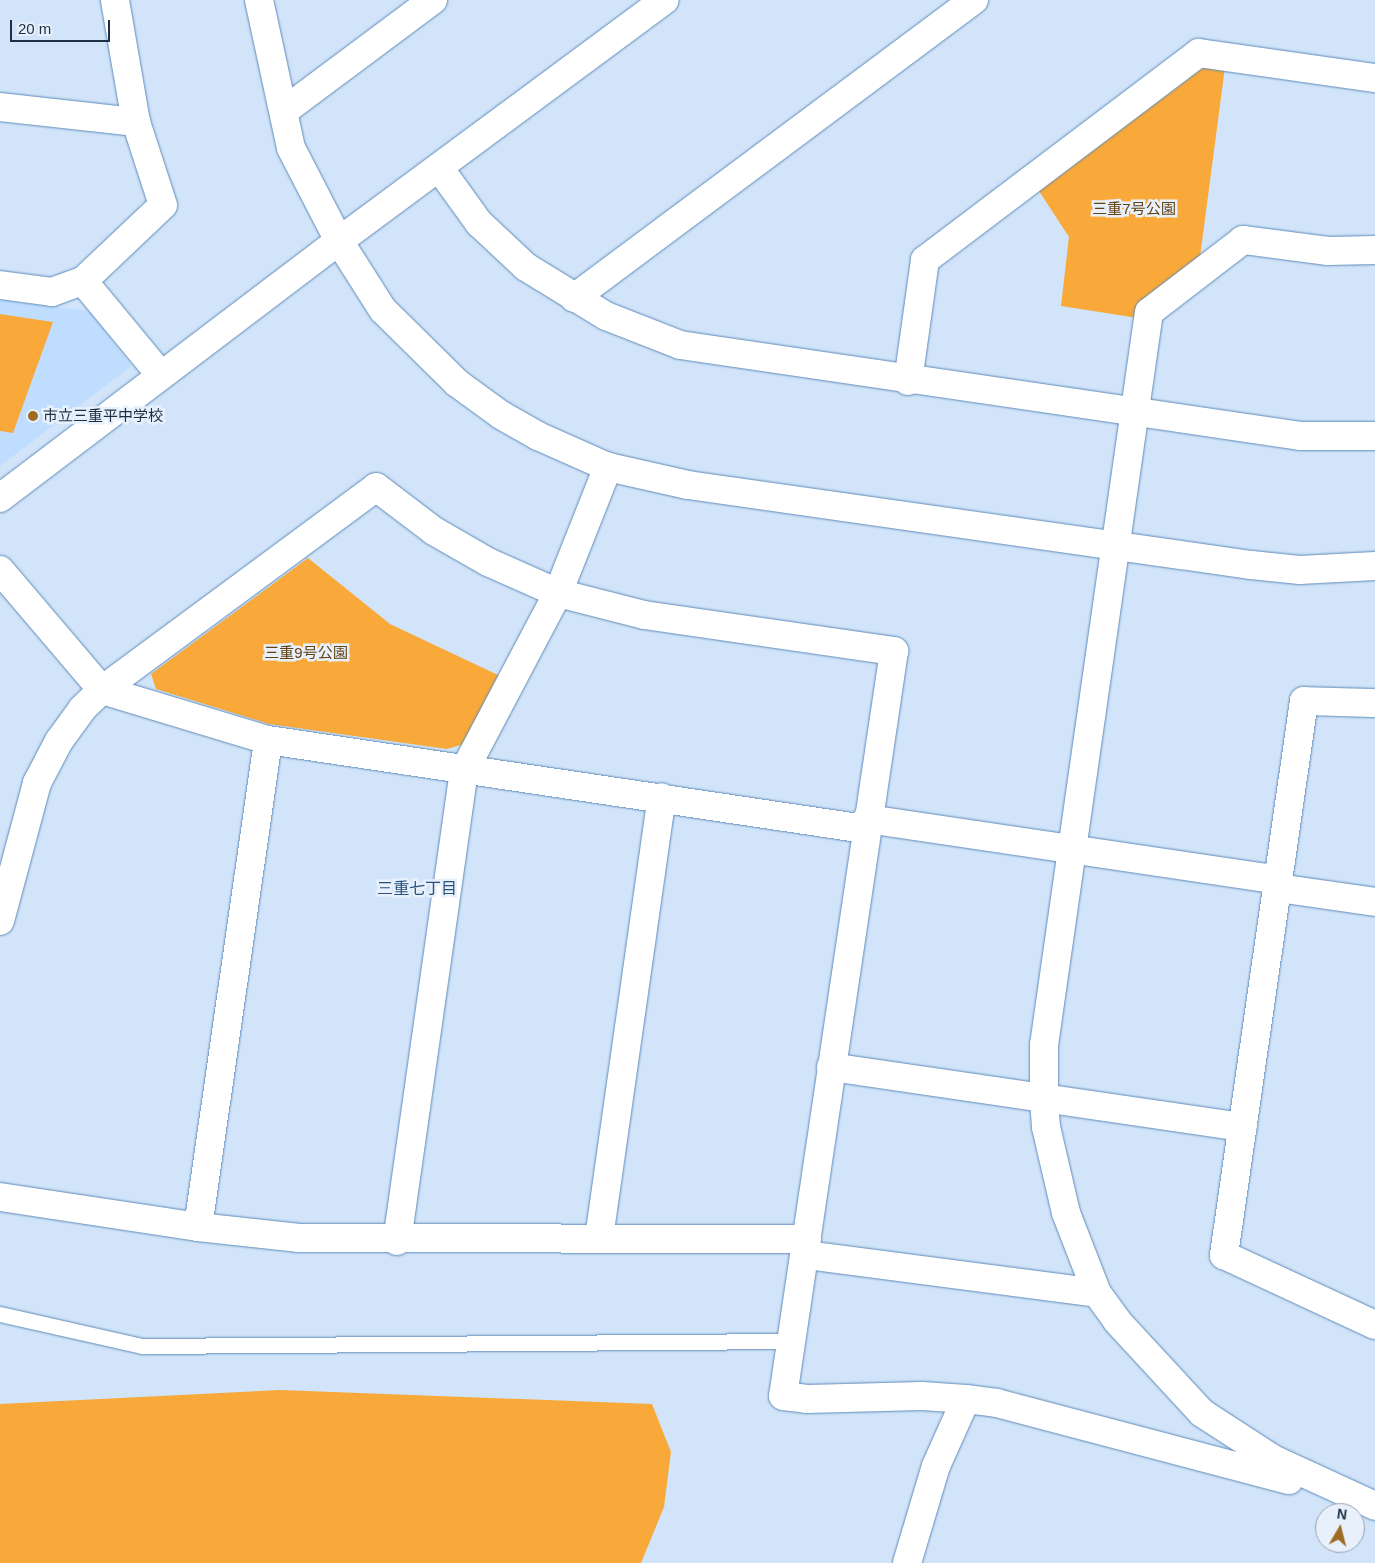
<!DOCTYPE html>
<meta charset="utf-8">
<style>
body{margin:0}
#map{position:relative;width:1375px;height:1563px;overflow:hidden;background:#d1e4f9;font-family:Helvetica,"Noto Sans JP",sans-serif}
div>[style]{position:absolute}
.built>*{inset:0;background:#beddff}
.green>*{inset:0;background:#f8a939}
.roads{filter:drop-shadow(0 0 1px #5e8ab9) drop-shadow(0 0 1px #5e8ab9)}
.lane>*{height:15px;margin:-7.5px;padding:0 7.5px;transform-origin:7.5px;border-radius:7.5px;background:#fff}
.street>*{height:28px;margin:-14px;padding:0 14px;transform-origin:14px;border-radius:14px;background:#fff}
.secondary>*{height:28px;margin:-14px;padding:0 14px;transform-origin:14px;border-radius:14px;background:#fff}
.dots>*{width:14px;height:14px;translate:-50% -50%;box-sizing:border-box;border:2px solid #e7f0fb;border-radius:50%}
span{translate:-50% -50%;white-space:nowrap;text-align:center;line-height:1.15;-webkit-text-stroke:5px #e7f0fb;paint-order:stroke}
.park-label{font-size:15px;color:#634213}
.poi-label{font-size:15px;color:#1d3043}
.left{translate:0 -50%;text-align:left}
.neighbourhood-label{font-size:16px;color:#27527d}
.north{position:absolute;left:1315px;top:1503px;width:50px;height:50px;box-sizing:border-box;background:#e7f0fb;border:1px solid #96a3b1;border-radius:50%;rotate:8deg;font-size:14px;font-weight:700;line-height:20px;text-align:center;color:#1d3043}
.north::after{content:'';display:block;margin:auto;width:18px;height:22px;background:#9f6b22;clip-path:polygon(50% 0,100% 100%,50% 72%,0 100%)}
.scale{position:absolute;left:10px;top:20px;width:100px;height:22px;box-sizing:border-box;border:2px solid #1d3043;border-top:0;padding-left:6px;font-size:15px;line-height:18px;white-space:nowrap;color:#1d3043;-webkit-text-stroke:4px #e7f0fb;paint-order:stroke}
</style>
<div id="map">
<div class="built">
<div style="clip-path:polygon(0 300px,90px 311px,131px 366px,0 466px)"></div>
</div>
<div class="green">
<div style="clip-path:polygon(1204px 67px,1225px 67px,1200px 257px,1138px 318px,1061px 306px,1069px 237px,1039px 191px)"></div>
<div style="clip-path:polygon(0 314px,53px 322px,13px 433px,0 431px)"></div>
<div style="clip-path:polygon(308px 558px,390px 624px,498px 675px,464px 744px,447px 749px,269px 724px,156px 689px,151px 674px)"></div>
<div style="clip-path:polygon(280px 1390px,652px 1404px,671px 1452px,664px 1507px,641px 1563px,0 1563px,0 1404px)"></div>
</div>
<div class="roads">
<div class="lane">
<div style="left:0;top:1314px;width:146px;rotate:12.7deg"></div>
<div style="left:142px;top:1346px;width:648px;rotate:-0.44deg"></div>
</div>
<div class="street">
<div style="left:0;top:107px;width:137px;rotate:6.3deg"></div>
<div style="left:284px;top:111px;width:186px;rotate:-36.7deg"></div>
<div style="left:440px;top:169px;width:67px;rotate:54.2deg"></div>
<div style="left:479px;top:223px;width:64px;rotate:43.1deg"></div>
<div style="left:526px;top:267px;width:94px;rotate:31.5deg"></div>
<div style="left:606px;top:316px;width:79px;rotate:21.4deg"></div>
<div style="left:680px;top:345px;width:628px;rotate:8.34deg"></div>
<div style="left:1301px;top:436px;width:74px"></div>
<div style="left:339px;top:241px;width:405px;rotate:-36.5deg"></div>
<div style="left:1375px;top:250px;width:47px;rotate:178.8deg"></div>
<div style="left:1328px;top:251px;width:86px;rotate:-172.6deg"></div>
<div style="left:1243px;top:240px;width:118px;rotate:142.5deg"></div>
<div style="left:1149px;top:312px;width:740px;rotate:98.15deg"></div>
<div style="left:1044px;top:1045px;width:54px;rotate:90deg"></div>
<div style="left:1044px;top:1099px;width:28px;rotate:86deg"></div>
<div style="left:1046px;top:1127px;width:88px;rotate:76.9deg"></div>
<div style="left:1066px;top:1213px;width:86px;rotate:68.8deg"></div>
<div style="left:1097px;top:1293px;width:34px;rotate:54deg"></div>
<div style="left:1117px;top:1321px;width:125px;rotate:47.3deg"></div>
<div style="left:1202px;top:1413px;width:85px;rotate:32.9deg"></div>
<div style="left:1273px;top:1459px;width:112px;rotate:24.7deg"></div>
<div style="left:83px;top:281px;width:121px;rotate:50.4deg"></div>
<div style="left:0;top:285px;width:52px;rotate:7.7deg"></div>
<div style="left:52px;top:292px;width:33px;rotate:-20deg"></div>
<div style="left:83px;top:281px;width:110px;rotate:-43.5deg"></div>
<div style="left:163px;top:205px;width:87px;rotate:-108deg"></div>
<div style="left:136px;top:122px;width:124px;rotate:-99.8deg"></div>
<div style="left:574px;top:298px;width:499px;rotate:-36.7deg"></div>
<div style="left:908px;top:381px;width:122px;rotate:-82deg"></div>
<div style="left:925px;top:260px;width:343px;rotate:-37.1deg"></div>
<div style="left:1199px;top:53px;width:178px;rotate:8.1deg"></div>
<div style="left:0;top:570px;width:157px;rotate:49.6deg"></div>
<div style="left:102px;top:690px;width:173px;rotate:16.8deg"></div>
<div style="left:268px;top:740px;width:604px;rotate:8.48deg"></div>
<div style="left:1375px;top:703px;width:71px;rotate:-178.4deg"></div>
<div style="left:1304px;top:701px;width:560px;rotate:98.22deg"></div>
<div style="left:1224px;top:1255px;width:166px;rotate:24.9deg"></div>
<div style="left:867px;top:819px;width:416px;rotate:8.4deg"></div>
<div style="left:1278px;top:888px;width:98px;rotate:8.2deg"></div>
<div style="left:0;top:921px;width:143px;rotate:-75deg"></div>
<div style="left:37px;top:783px;width:47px;rotate:-62.4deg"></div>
<div style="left:59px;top:741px;width:39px;rotate:-54deg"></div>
<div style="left:82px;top:709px;width:28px;rotate:-44deg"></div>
<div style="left:102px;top:690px;width:341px;rotate:-36.5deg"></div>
<div style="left:376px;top:487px;width:73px;rotate:37.2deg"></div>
<div style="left:434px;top:531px;width:62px;rotate:29.9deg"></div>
<div style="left:488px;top:562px;width:77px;rotate:23.9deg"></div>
<div style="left:558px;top:593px;width:89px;rotate:14.3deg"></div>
<div style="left:644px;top:615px;width:253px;rotate:8.2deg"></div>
<div style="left:894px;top:651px;width:753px;rotate:98.47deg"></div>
<div style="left:783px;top:1396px;width:24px;rotate:7deg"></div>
<div style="left:807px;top:1399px;width:115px;rotate:-1.5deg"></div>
<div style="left:922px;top:1396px;width:44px;rotate:3.9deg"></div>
<div style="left:831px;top:1067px;width:416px;rotate:8.3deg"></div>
<div style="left:0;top:1197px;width:200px;rotate:8.6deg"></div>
<div style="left:198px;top:1227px;width:102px;rotate:6.2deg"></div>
<div style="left:299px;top:1238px;width:508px;rotate:0.11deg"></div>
<div style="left:198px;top:1227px;width:492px;rotate:-81.8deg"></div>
<div style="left:599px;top:1238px;width:445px;rotate:-81.9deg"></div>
<div style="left:397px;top:1241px;width:475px;rotate:-81.9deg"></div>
<div style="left:464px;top:771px;width:201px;rotate:-62.2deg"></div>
<div style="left:558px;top:593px;width:136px;rotate:-68.4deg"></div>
<div style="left:806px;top:1255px;width:293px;rotate:7.4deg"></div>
<div style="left:907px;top:1563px;width:101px;rotate:-73.4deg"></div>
<div style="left:936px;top:1466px;width:73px;rotate:-65.9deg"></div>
<div style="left:966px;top:1399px;width:31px;rotate:7deg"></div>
<div style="left:997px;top:1403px;width:302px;rotate:14.8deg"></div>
</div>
<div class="secondary">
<div style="left:259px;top:0;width:151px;rotate:77.8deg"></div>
<div style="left:291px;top:148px;width:105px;rotate:62.7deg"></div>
<div style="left:339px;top:241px;width:82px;rotate:57.5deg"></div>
<div style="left:383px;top:310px;width:104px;rotate:44.6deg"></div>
<div style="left:457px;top:383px;width:54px;rotate:36deg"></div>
<div style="left:501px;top:415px;width:43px;rotate:29.6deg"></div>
<div style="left:538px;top:436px;width:77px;rotate:23.9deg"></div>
<div style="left:608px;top:467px;width:82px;rotate:12.7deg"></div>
<div style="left:688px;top:485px;width:569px;rotate:8.09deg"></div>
<div style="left:1251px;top:565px;width:49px;rotate:5.8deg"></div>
<div style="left:1300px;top:570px;width:75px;rotate:-3.1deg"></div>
<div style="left:0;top:498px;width:425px;rotate:-37.2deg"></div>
</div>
</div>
<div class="dots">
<div style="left:33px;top:416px;background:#9f6b22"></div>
</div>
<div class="park-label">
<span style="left:1134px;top:209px">三重7号公園</span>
<span style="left:306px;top:653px">三重9号公園</span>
</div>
<div class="poi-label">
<span class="left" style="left:43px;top:416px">市立三重平中学校</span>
</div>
<div class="neighbourhood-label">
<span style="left:417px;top:889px">三重七丁目</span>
</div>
<div class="north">N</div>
<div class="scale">20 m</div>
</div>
